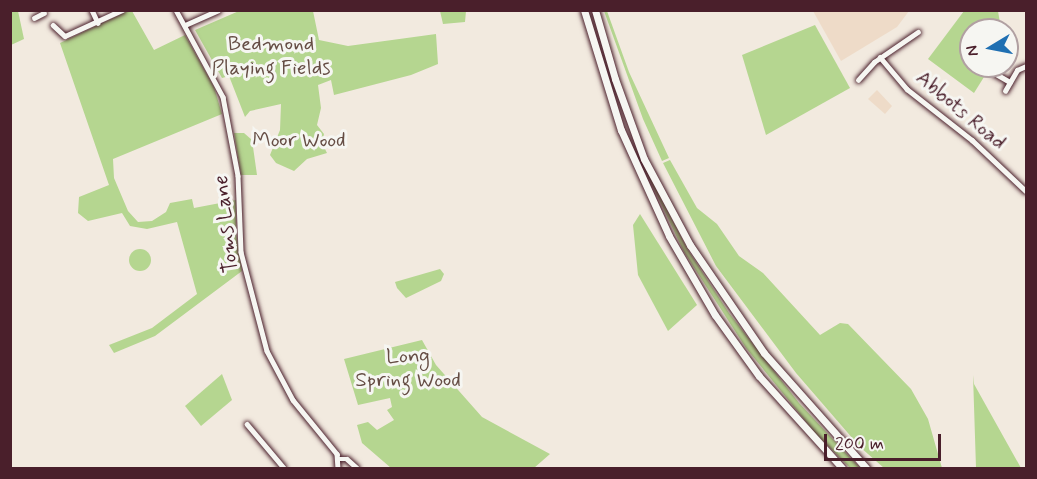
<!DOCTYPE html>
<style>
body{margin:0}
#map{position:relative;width:1037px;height:479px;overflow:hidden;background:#f2eadf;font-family:Mynerve,sans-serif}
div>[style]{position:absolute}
.built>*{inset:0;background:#eedbc8}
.green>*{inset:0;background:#b5d690}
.round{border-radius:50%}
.roads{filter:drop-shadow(0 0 2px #4a1f2b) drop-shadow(0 0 2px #4a1f2b)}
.minor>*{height:4.5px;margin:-2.25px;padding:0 2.25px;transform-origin:2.25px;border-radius:2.25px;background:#f6f6f2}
.highway>*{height:7px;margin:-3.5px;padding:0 3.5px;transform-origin:3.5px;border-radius:3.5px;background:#f6f6f2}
span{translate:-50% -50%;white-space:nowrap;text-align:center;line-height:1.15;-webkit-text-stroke:6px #f6f6f2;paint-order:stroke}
.park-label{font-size:21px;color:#654d44}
.street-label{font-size:21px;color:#4a1f2b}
.frame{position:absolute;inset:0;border:12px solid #4a1f2b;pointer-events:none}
.north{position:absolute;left:959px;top:18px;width:60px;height:60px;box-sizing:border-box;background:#f6f6f2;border:2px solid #b1a0a2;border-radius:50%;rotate:260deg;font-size:16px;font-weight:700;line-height:24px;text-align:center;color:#4a1f2b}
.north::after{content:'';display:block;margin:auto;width:21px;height:27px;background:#1f6fb2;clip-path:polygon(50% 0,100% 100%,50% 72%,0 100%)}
.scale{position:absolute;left:824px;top:434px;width:117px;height:27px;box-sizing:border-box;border:3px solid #4a1f2b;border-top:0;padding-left:8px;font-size:18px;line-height:21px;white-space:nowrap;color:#4a1f2b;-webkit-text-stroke:4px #f6f6f2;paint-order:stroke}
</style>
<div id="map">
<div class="built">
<div style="clip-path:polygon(813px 11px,909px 11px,897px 27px,841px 61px)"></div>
<div style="clip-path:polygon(877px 90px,892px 106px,885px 114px,868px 99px)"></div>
</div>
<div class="green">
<div style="clip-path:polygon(11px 10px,18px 11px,24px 39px,11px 45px)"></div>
<div style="clip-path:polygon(128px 11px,132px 11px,154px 50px,185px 35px,214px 87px,222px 114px,113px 159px,114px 178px,128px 211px,138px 222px,152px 221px,166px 212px,170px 203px,192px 199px,194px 208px,236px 200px,236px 234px,242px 271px,155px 336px,114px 353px,109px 345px,152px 328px,197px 294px,177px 222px,147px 229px,130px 226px,122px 213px,88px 221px,78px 213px,79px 197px,109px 185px,60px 43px)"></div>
<div style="clip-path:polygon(249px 11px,313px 11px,319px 40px,348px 46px,436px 34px,438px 64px,411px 75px,334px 95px,331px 80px,318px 85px,321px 108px,317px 125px,324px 134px,322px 143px,327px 153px,307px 159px,294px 171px,276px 163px,270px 155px,280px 130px,281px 104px,250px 111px,245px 117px,229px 76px,222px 78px,195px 30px,239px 11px)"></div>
<div style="clip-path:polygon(440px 11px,466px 11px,465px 22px,443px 24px)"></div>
<div style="clip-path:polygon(604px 11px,607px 11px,629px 72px,669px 158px,662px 161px,643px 119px)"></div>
<div style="clip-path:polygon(964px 11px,998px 11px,1000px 23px,1007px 24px,1002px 30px,971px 30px,971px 66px,989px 69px,974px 93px,928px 59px)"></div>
<div style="clip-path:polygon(815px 25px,850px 88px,766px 135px,742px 55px)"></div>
<div style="clip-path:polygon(234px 133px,244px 133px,252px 140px,257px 175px,241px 175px)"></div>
<div style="clip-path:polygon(635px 149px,688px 250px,729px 313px,799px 403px,860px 468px,850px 468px,816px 434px,746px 348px,684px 252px)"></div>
<div style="clip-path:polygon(670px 160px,697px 208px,717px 224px,739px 256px,763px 273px,820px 335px,840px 323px,848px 324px,911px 389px,928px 419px,942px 468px,884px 468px,860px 447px,796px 373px,716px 266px,663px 163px)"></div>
<div style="clip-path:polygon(640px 214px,697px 305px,668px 331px,638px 275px,633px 225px)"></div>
<div class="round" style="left:129px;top:249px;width:22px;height:22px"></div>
<div style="clip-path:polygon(440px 269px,444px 274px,441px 281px,406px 298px,397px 288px,395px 282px)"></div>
<div style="clip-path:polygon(422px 340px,436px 365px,482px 417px,550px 454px,534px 468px,391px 468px,362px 443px,357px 425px,368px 422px,377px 430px,394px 420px,387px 410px,392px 407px,390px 398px,358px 405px,344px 359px)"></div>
<div style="clip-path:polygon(222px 374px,232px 400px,201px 426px,185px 406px)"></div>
<div style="clip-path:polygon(973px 375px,974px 384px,1021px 468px,976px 468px)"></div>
</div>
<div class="roads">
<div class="minor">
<div style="left:92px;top:10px;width:14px;rotate:65deg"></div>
<div style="left:176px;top:10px;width:99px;rotate:61.6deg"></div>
<div style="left:223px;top:97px;width:80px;rotate:79.2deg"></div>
<div style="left:238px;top:176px;width:76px;rotate:87.7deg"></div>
<div style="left:241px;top:252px;width:102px;rotate:75.3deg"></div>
<div style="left:267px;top:351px;width:55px;rotate:62deg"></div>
<div style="left:293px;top:400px;width:70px;rotate:50.8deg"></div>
<div style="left:337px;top:454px;width:14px;rotate:86deg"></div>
<div style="left:34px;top:18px;width:11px;rotate:-27deg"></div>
<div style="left:53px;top:25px;width:16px;rotate:43deg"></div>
<div style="left:65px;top:36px;width:63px;rotate:-24.5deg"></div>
<div style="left:185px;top:25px;width:36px;rotate:-24deg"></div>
<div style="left:880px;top:57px;width:42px;rotate:49.8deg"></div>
<div style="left:907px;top:89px;width:83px;rotate:38.1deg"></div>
<div style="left:972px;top:140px;width:74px;rotate:43.4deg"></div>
<div style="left:991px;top:71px;width:22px;rotate:30deg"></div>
<div style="left:858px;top:80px;width:24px;rotate:-48deg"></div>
<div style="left:874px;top:62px;width:53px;rotate:-34.3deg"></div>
<div style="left:1005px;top:91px;width:24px;rotate:-60deg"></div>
<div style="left:1017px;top:70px;width:10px;rotate:-24deg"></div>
<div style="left:247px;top:424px;width:57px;rotate:49.9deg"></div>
<div style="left:339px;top:459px;width:8px"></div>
<div style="left:347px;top:459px;width:13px;rotate:42deg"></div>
</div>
<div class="highway">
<div style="left:584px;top:10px;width:126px;rotate:72.9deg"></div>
<div style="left:621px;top:130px;width:116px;rotate:65.6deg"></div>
<div style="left:669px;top:236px;width:91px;rotate:59.8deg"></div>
<div style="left:715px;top:315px;width:75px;rotate:54.2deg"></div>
<div style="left:759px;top:376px;width:124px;rotate:47.9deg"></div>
<div style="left:595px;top:10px;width:72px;rotate:73.8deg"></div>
<div style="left:615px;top:79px;width:85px;rotate:70.1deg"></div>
<div style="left:644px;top:159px;width:98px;rotate:61.9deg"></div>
<div style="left:690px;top:245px;width:131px;rotate:55.6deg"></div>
<div style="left:764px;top:353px;width:154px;rotate:48.4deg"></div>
</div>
</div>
<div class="park-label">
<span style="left:271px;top:56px">Bedmond<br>Playing Fields</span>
<span style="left:299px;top:140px">Moor Wood</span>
<span style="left:408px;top:368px">Long<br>Spring Wood</span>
</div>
<div class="street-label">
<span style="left:961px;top:110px;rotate:40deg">Abbots Road</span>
<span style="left:226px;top:224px;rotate:-96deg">Toms Lane</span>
</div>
<div class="frame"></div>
<div class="north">N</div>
<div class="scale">200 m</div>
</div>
